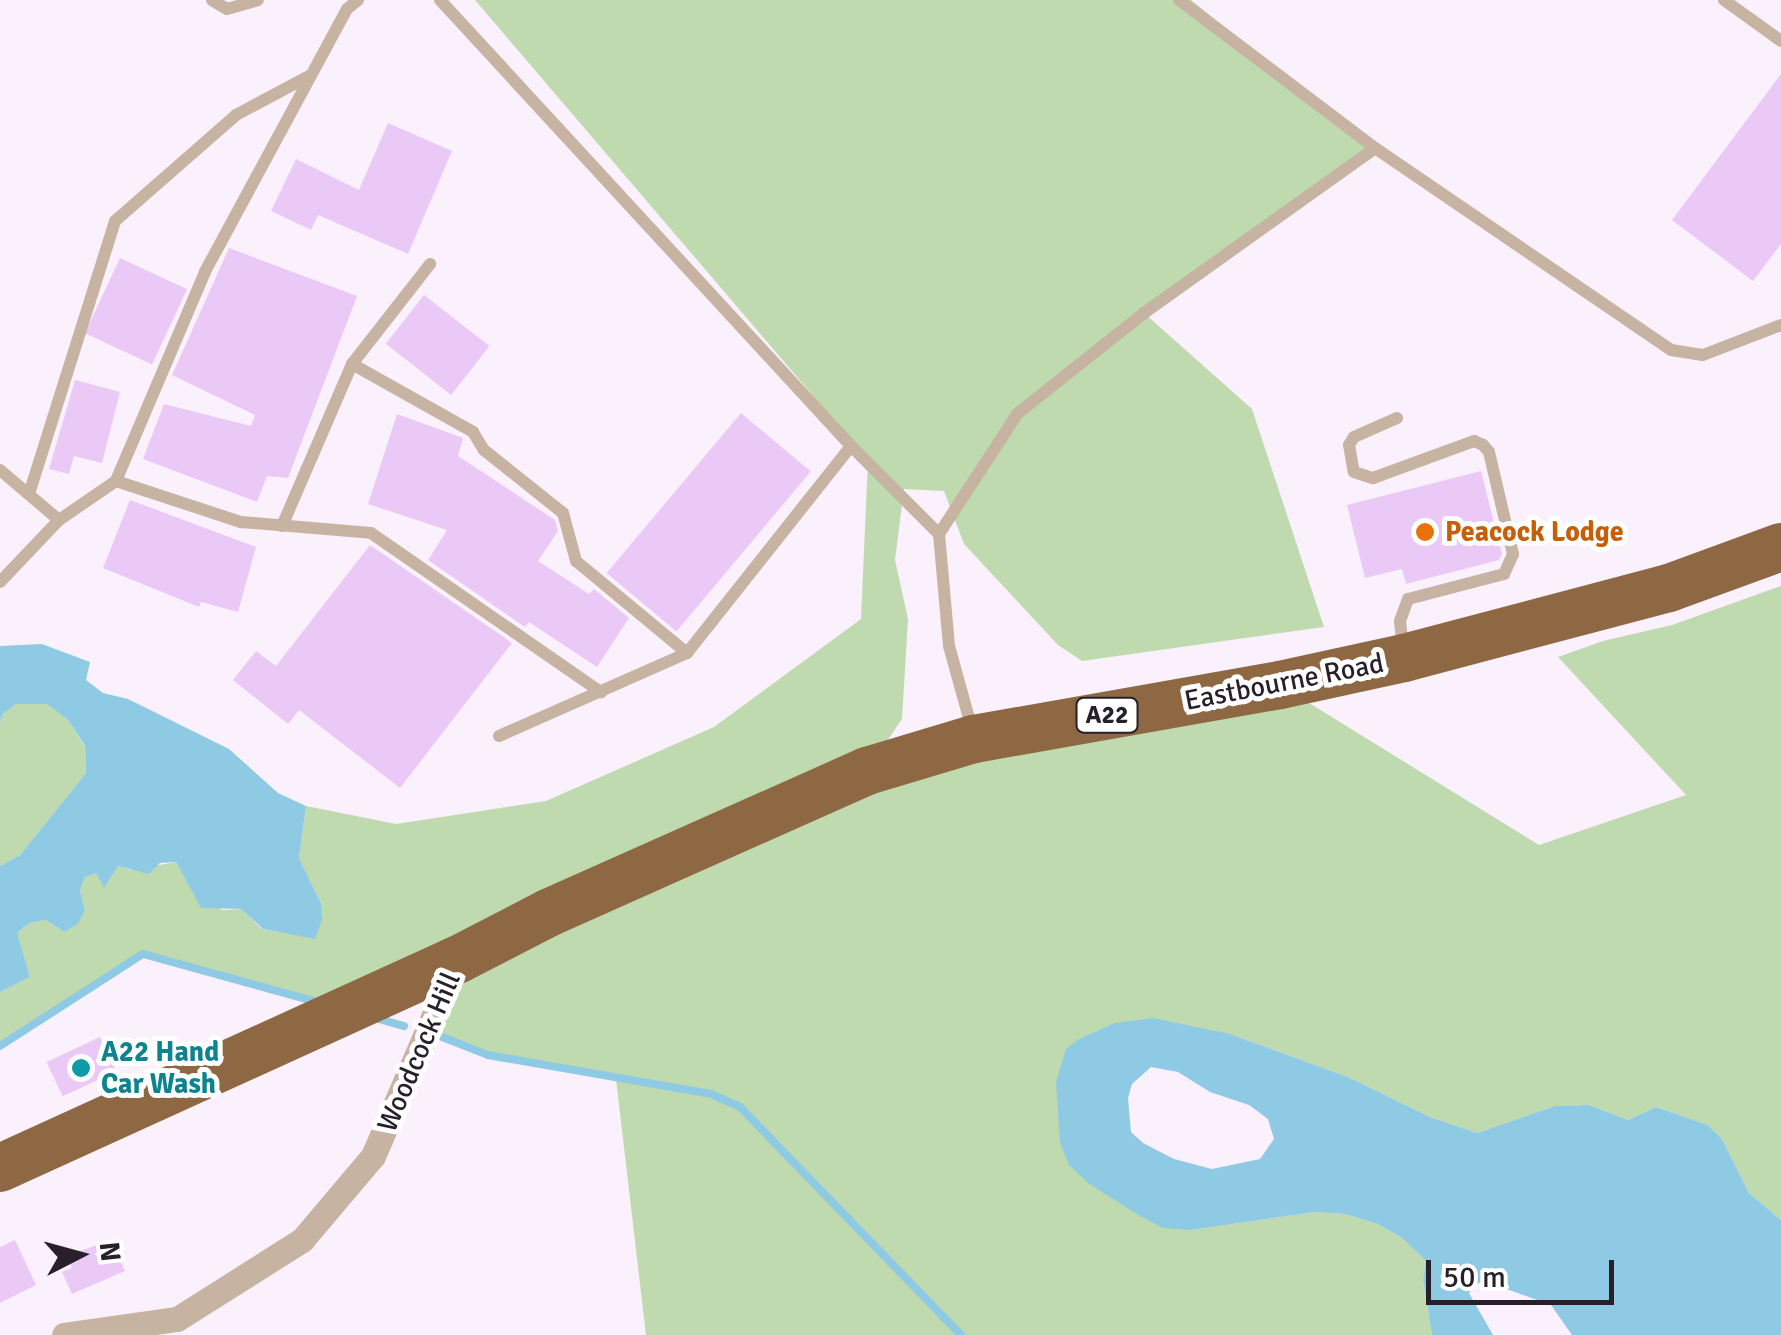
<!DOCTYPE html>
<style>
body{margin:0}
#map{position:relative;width:1781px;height:1335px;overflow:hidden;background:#faf1fd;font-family:Signika,sans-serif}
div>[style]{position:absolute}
.green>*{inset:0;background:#bfdaae}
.water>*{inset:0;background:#8fcae4}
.stream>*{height:8px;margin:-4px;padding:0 4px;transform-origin:4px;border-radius:4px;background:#8fcae4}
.building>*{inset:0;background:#ebc9f6;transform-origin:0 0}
.lane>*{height:12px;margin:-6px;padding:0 6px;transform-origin:6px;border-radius:6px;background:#c6b3a2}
.street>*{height:25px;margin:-12.5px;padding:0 12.5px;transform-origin:12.5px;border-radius:12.5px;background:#c6b3a2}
.highway>*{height:48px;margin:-24px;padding:0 24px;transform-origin:24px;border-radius:24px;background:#8d6843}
.dots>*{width:28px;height:28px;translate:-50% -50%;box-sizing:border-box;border:5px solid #fff;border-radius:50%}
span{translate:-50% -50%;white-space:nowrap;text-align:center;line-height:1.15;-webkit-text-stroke:10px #fff;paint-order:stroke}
.shield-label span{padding:2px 8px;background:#fff;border:2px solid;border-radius:8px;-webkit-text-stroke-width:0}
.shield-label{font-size:25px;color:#271f2a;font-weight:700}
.food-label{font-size:28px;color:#c56008;font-weight:700}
.left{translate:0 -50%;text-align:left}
.street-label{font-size:28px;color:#271f2a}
.culture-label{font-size:28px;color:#0d838f;font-weight:700}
.north{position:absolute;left:30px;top:1205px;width:100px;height:100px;-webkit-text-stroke:8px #fff;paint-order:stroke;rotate:84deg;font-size:28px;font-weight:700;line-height:40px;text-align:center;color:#271f2a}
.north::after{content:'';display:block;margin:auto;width:35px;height:45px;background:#271f2a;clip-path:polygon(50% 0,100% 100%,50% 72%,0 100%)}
.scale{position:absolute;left:1426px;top:1260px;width:188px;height:45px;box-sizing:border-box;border:5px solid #271f2a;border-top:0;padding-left:12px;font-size:30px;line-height:35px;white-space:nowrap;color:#271f2a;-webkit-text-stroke:8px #fff;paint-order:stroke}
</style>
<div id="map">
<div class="green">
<div style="clip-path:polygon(475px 0,1191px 0,1375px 148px,1144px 313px,1252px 409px,1324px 627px,1082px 661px,1058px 645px,964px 544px,944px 491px,904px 489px,895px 560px,908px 619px,902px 719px,868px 769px,1280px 685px,1539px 845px,1686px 795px,1558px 657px,1603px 641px,1672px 625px,1781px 586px,1781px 1220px,1749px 1193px,1722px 1139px,1708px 1125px,1656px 1107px,1628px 1120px,1589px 1105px,1555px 1106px,1477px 1133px,1430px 1117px,1348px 1077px,1230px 1034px,1066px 1049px,1191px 1230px,1314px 1212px,1345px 1214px,1378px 1224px,1402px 1238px,1426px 1261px,1423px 1281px,1432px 1335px,646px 1335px,616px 1079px,488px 1055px,426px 1032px,458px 960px,332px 1006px,143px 954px,0 1046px,0 992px,30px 977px,16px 934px,29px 923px,46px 920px,64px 932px,85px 910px,80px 891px,85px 877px,96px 872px,104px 887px,118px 865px,131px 870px,176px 862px,193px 893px,223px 910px,241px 909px,262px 929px,314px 938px,321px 903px,299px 858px,306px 806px,396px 824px,546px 801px,714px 727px,861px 619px,868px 460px)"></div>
<div style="clip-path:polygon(16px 704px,47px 704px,69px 721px,85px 747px,86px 773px,20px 855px,0 866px,0 723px,2px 715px)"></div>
</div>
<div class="water">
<div style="clip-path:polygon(42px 644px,90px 662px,86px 680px,103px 693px,128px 699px,229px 749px,278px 793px,306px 806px,299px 858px,321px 903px,322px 920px,315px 939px,263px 929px,241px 909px,201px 908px,176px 862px,160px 863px,149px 874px,118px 866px,104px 888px,96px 873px,85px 877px,80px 891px,85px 910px,78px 924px,64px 932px,46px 920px,29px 923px,17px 933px,30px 977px,0 992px,0 866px,20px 855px,86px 773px,85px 746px,69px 721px,47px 704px,16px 704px,2px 715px,0 723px,0 646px)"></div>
<div style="clip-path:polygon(evenodd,1153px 1018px,1230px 1034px,1348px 1077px,1430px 1117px,1477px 1133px,1555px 1106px,1589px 1105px,1628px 1120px,1656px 1107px,1708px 1125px,1722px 1139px,1749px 1193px,1781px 1220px,1781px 1335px,1572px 1335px,1551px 1305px,1484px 1281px,1474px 1285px,1469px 1293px,1493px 1335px,1432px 1335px,1423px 1280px,1426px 1261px,1402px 1238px,1378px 1224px,1345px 1214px,1314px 1212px,1191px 1230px,1163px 1228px,1140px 1216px,1088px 1183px,1069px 1165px,1060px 1143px,1056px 1082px,1066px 1049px,1079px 1039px,1115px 1023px,1153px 1018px,1151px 1067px,1178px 1072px,1210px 1092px,1249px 1105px,1268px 1119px,1274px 1139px,1260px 1159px,1212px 1169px,1174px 1159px,1143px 1143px,1131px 1132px,1128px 1098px,1132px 1084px,1151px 1067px)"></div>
</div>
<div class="stream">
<div style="left:379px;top:1019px;width:26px;rotate:16deg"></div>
<div style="left:442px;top:1037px;width:49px;rotate:21.4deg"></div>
<div style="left:488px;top:1055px;width:226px;rotate:9.9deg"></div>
<div style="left:711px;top:1094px;width:32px;rotate:24deg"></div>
<div style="left:740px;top:1107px;width:318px;rotate:45.9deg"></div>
<div style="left:0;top:1046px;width:170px;rotate:-32.8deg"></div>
<div style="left:143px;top:954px;width:180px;rotate:15.4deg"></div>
</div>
<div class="building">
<div style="clip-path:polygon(1781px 74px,1781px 244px,1753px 281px,1672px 220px)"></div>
<div style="clip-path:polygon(388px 123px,452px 151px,408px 254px,318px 215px,311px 230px,271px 211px,296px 159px,359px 190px)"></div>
<div style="clip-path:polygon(229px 248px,357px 296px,288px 478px,267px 476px,257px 502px,143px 459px,164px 404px,251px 426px,255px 415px,172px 375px)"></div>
<div style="left:120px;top:258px;width:74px;height:83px;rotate:25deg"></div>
<div style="left:424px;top:295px;width:83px;height:62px;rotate:38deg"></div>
<div style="clip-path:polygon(75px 380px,120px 392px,102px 463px,74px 456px,69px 474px,49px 469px)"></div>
<div style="left:741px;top:413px;width:91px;height:209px;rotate:40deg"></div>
<div style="clip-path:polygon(397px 414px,463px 438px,458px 456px,555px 520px,558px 531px,538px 561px,589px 594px,594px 589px,629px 618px,597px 667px,529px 622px,525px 627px,428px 560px,447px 530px,368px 504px)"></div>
<div style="clip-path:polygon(1481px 471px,1502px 554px,1499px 560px,1406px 584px,1402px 569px,1365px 578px,1347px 505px)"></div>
<div style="clip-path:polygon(130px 500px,256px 547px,238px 612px,201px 602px,199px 607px,103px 568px)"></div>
<div style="clip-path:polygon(370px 545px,512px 643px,400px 788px,299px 710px,288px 724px,233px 680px,256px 651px,276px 666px)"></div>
<div style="left:100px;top:1037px;width:38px;height:59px;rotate:65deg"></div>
<div style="clip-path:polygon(15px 1240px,36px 1285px,0 1303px,0 1247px)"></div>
<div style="clip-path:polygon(111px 1240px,125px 1271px,72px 1294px,62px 1272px,72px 1268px,66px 1256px)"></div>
</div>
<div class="lane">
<div style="left:212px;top:0;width:17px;rotate:31deg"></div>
<div style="left:227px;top:9px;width:32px;rotate:-16deg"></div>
<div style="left:358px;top:0;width:14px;rotate:141deg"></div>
<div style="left:347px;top:9px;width:299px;rotate:118.4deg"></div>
<div style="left:205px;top:272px;width:227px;rotate:113.1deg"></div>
<div style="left:116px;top:481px;width:132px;rotate:18.2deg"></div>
<div style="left:241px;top:522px;width:130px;rotate:4.8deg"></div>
<div style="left:371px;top:533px;width:280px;rotate:34.7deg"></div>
<div style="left:440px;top:0;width:606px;rotate:47.34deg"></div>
<div style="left:1724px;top:0;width:70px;rotate:35.7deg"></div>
<div style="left:1375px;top:148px;width:358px;rotate:34.3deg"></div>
<div style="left:1671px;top:350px;width:32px;rotate:9deg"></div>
<div style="left:1703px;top:355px;width:84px;rotate:-21deg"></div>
<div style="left:352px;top:364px;width:127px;rotate:-52deg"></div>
<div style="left:1397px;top:418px;width:47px;rotate:156.2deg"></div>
<div style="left:1354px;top:437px;width:9px;rotate:122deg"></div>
<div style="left:1349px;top:445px;width:27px;rotate:80deg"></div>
<div style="left:1354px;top:472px;width:20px;rotate:18deg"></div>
<div style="left:1373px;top:478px;width:108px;rotate:-20.1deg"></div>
<div style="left:1474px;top:441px;width:10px;rotate:24deg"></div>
<div style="left:1483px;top:445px;width:9px;rotate:49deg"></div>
<div style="left:1489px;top:452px;width:105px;rotate:76.8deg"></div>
<div style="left:1513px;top:554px;width:22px;rotate:114deg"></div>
<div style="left:1504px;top:574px;width:99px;rotate:165.4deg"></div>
<div style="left:1408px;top:599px;width:23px;rotate:110deg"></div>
<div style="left:1400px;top:621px;width:29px;rotate:84deg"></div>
<div style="left:0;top:470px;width:77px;rotate:40.3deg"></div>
<div style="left:29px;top:494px;width:286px;rotate:-72.5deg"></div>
<div style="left:115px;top:221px;width:161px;rotate:-41.2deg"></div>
<div style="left:236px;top:115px;width:85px;rotate:-28.1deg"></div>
<div style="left:282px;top:526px;width:176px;rotate:-66.6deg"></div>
<div style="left:352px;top:364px;width:139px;rotate:29.3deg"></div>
<div style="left:473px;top:432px;width:21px;rotate:59deg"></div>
<div style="left:484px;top:450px;width:101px;rotate:38.6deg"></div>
<div style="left:563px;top:513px;width:50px;rotate:74.8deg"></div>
<div style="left:576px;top:561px;width:144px;rotate:39.7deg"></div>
<div style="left:0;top:582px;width:86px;rotate:-46.4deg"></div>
<div style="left:59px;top:520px;width:69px;rotate:-34.4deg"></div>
<div style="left:972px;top:729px;width:86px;rotate:-105.5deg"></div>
<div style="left:949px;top:646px;width:112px;rotate:-95.1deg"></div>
<div style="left:939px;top:534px;width:145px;rotate:-56.9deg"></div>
<div style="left:1018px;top:413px;width:161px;rotate:-38.4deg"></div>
<div style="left:1144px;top:313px;width:284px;rotate:-35.5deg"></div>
<div style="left:1375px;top:148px;width:246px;rotate:-142.9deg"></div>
<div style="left:499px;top:736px;width:206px;rotate:-23.8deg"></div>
<div style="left:687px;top:653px;width:264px;rotate:-51.6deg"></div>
<div style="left:851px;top:446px;width:124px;rotate:45deg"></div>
</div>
<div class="street">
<div style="left:64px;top:1335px;width:114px;rotate:-8.1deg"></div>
<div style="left:177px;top:1319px;width:148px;rotate:-32.3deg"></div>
<div style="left:302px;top:1240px;width:110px;rotate:-49.8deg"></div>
<div style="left:373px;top:1156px;width:214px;rotate:-66.6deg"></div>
</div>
<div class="highway">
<div style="left:0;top:1168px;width:504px;rotate:-24.48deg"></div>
<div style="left:459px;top:959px;width:100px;rotate:-27.3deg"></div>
<div style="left:548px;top:913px;width:349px;rotate:-24deg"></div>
<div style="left:867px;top:771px;width:112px;rotate:-16.7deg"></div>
<div style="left:974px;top:739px;width:311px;rotate:-10deg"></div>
<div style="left:1280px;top:685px;width:127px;rotate:-12.3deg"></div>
<div style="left:1404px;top:658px;width:274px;rotate:-14.8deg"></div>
<div style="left:1669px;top:588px;width:119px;rotate:-20.1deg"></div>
</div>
<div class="dots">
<div style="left:1425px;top:532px;background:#e8710a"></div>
<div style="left:81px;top:1068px;background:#0f9aa8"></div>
</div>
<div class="shield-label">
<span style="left:1107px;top:715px">A22</span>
</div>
<div class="food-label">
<span class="left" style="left:1445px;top:532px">Peacock Lodge</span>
</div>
<div class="street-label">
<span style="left:1284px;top:682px;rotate:-11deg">Eastbourne Road</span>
<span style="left:419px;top:1052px;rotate:-67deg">Woodcock Hill</span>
</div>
<div class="culture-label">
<span class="left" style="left:101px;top:1068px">A22 Hand<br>Car Wash</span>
</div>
<div class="north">N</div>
<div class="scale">50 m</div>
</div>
